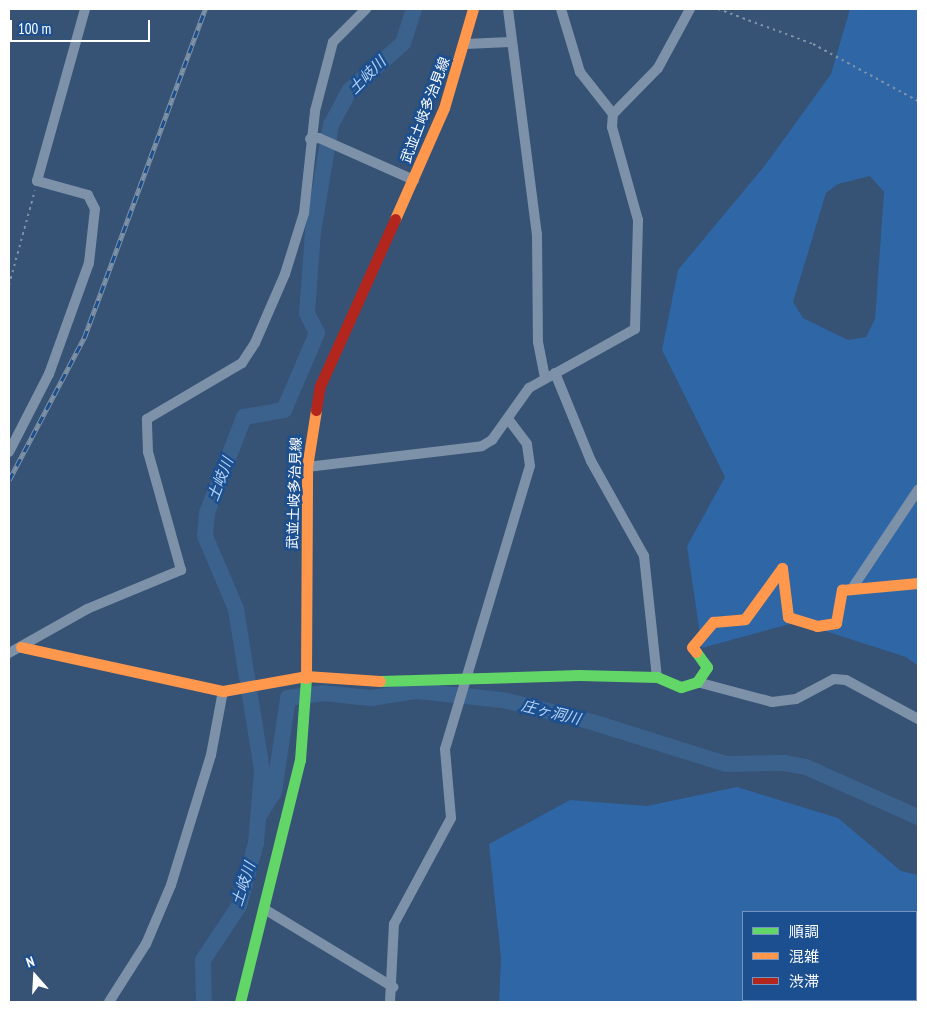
<!DOCTYPE html>
<meta charset="utf-8">
<style>
body{margin:0}
#map{position:relative;width:927px;height:1011px;overflow:hidden;background:#365274;font-family:"PT Sans Narrow","Noto Sans JP",sans-serif}
div>[style]{position:absolute}
.green>*{inset:0;background:#2f66a5}
.river>*{height:16px;margin:-8px;padding:0 8px;transform-origin:8px;border-radius:8px;background:#3b618d}
.path>*{height:2px;margin-top:-1px;transform-origin:0;background:repeating-linear-gradient(90deg,#7d92a8 0 2.5px,transparent 0 6.5px)}
.street>*{height:10px;margin:-5px;padding:0 5px;transform-origin:5px;border-radius:5px;background:#7d92a8}
.fast>*{height:11px;margin:-5.5px;padding:0 5.5px;transform-origin:5.5px;border-radius:5.5px;background:#63d668}
.slow>*{height:11px;margin:-5.5px;padding:0 5.5px;transform-origin:5.5px;border-radius:5.5px;background:#ff974d}
.jam>*{height:11px;margin:-5.5px;padding:0 5.5px;transform-origin:5.5px;border-radius:5.5px;background:#b3261e}
.rail>*{height:4.5px;margin-top:-2.25px;transform-origin:0;background:repeating-linear-gradient(90deg,#1b4f8f 0 8px,#7e92a7 0 16px);box-sizing:border-box;border-block:1px solid #7e92a7}
span{translate:-50% -50%;white-space:nowrap;text-align:center;line-height:1.15;-webkit-text-stroke:5px #1b4f8f;paint-order:stroke}
.street-label{font-size:14px;color:#fff}
.water-label{font-size:15px;color:#b5d3f5;font-style:italic}
.frame{position:absolute;inset:0;border:10px solid #fff;pointer-events:none}
.legend{position:absolute;left:742px;top:911px;width:175px;height:90px;box-sizing:border-box;background:#1b4f8f;border:1px solid #7695bc;margin:0;padding:6px 9px;list-style:none;font-size:15px;color:#fff}
.legend li{display:flex;align-items:center;gap:10px;height:25px}
.legend b{width:25px;border:1px solid #7695bc}
.north{position:absolute;left:10px;top:951px;width:50px;height:50px;-webkit-text-stroke:4px #1b4f8f;paint-order:stroke;rotate:341deg;font-size:14px;font-weight:700;line-height:20px;text-align:center;color:#fff}
.north::after{content:'';display:block;margin:auto;width:18px;height:22px;background:#fff;clip-path:polygon(50% 0,100% 100%,50% 72%,0 100%)}
.scale{position:absolute;left:10px;top:20px;width:140px;height:22px;box-sizing:border-box;border:2px solid #fff;border-top:0;padding-left:6px;font-size:15px;line-height:18px;white-space:nowrap;color:#fff;-webkit-text-stroke:4px #1b4f8f;paint-order:stroke}
</style>
<div id="map">
<div class="green">
<div style="clip-path:polygon(evenodd,850px 9px,918px 9px,918px 666px,906px 657px,797px 622px,702px 648px,687px 546px,725px 477px,662px 350px,678px 270px,766px 164px,831px 74px,850px 9px,870px 176px,884px 192px,875px 319px,866px 337px,848px 340px,803px 318px,793px 302px,826px 193px,838px 184px,870px 176px)"></div>
<div style="clip-path:polygon(evenodd,737px 787px,838px 818px,901px 871px,918px 875px,918px 1002px,499px 1002px,501px 958px,489px 844px,570px 800px,647px 806px,737px 787px,743px 912px,916px 912px,916px 1000px,743px 1000px,743px 912px)"></div>
</div>
<div class="river">
<div style="left:260px;top:814px;width:26px;rotate:-58deg"></div>
<div style="left:274px;top:792px;width:95px;rotate:-81.5deg"></div>
<div style="left:288px;top:698px;width:34px;rotate:-8deg"></div>
<div style="left:322px;top:693px;width:49px;rotate:5.8deg"></div>
<div style="left:371px;top:698px;width:47px;rotate:-8.7deg"></div>
<div style="left:417px;top:691px;width:86px;rotate:6deg"></div>
<div style="left:503px;top:700px;width:92px;rotate:13.9deg"></div>
<div style="left:592px;top:722px;width:140px;rotate:17.4deg"></div>
<div style="left:726px;top:764px;width:58px;rotate:-1deg"></div>
<div style="left:784px;top:763px;width:22px;rotate:10deg"></div>
<div style="left:806px;top:767px;width:123px;rotate:24.1deg"></div>
<div style="left:204px;top:1002px;width:42px;rotate:-91.4deg"></div>
<div style="left:203px;top:960px;width:65px;rotate:-56.3deg"></div>
<div style="left:239px;top:906px;width:65px;rotate:-74.9deg"></div>
<div style="left:256px;top:843px;width:73px;rotate:-85.3deg"></div>
<div style="left:262px;top:770px;width:163px;rotate:-99.2deg"></div>
<div style="left:236px;top:609px;width:79px;rotate:-113deg"></div>
<div style="left:205px;top:536px;width:23px;rotate:-85deg"></div>
<div style="left:207px;top:513px;width:103px;rotate:-68.9deg"></div>
<div style="left:244px;top:417px;width:41px;rotate:-9.9deg"></div>
<div style="left:284px;top:410px;width:84px;rotate:-66.8deg"></div>
<div style="left:317px;top:333px;width:22px;rotate:-117deg"></div>
<div style="left:307px;top:313px;width:81px;rotate:-85.8deg"></div>
<div style="left:313px;top:232px;width:109px;rotate:-80.5deg"></div>
<div style="left:331px;top:125px;width:38px;rotate:-62deg"></div>
<div style="left:349px;top:91px;width:72px;rotate:-41.6deg"></div>
<div style="left:403px;top:43px;width:36px;rotate:-72deg"></div>
</div>
<div class="path">
<div style="left:718px;top:9px;width:101px;rotate:20.2deg"></div>
<div style="left:813px;top:44px;width:119px;rotate:28.5deg"></div>
<div style="left:9px;top:285px;width:98px;rotate:-74.7deg"></div>
</div>
<div class="street">
<div style="left:508px;top:9px;width:227px;rotate:82.7deg"></div>
<div style="left:537px;top:234px;width:108px;rotate:89.5deg"></div>
<div style="left:538px;top:342px;width:37px;rotate:79deg"></div>
<div style="left:561px;top:9px;width:66px;rotate:73.2deg"></div>
<div style="left:580px;top:72px;width:53px;rotate:51.8deg"></div>
<div style="left:465px;top:44px;width:47px;rotate:-2.4deg"></div>
<div style="left:310px;top:139px;width:9px;rotate:-6deg"></div>
<div style="left:319px;top:138px;width:104px;rotate:23.9deg"></div>
<div style="left:555px;top:373px;width:95px;rotate:67.8deg"></div>
<div style="left:591px;top:461px;width:109px;rotate:60.8deg"></div>
<div style="left:644px;top:556px;width:122px;rotate:83.9deg"></div>
<div style="left:9px;top:452px;width:88px;rotate:-62.9deg"></div>
<div style="left:49px;top:374px;width:118px;rotate:-70.2deg"></div>
<div style="left:89px;top:263px;width:54px;rotate:-83.7deg"></div>
<div style="left:95px;top:209px;width:16px;rotate:-117deg"></div>
<div style="left:88px;top:195px;width:53px;rotate:-164.6deg"></div>
<div style="left:37px;top:181px;width:179px;rotate:-74.4deg"></div>
<div style="left:307px;top:467px;width:176px;rotate:-6.8deg"></div>
<div style="left:482px;top:446px;width:12px;rotate:-31deg"></div>
<div style="left:492px;top:440px;width:64px;rotate:-54.6deg"></div>
<div style="left:529px;top:388px;width:121px;rotate:-29.1deg"></div>
<div style="left:635px;top:329px;width:109px;rotate:-88.4deg"></div>
<div style="left:638px;top:220px;width:97px;rotate:-105.6deg"></div>
<div style="left:612px;top:127px;width:13px;rotate:-86deg"></div>
<div style="left:613px;top:114px;width:64px;rotate:-45.6deg"></div>
<div style="left:658px;top:68px;width:67px;rotate:-61.5deg"></div>
<div style="left:853px;top:587px;width:117px;rotate:-56.2deg"></div>
<div style="left:9px;top:653px;width:90px;rotate:-29.4deg"></div>
<div style="left:87px;top:609px;width:102px;rotate:-22.5deg"></div>
<div style="left:181px;top:570px;width:123px;rotate:-105.6deg"></div>
<div style="left:148px;top:452px;width:33px;rotate:-92deg"></div>
<div style="left:147px;top:419px;width:110px;rotate:-30.5deg"></div>
<div style="left:242px;top:363px;width:24px;rotate:-57deg"></div>
<div style="left:255px;top:343px;width:75px;rotate:-66.5deg"></div>
<div style="left:285px;top:274px;width:64px;rotate:-72.7deg"></div>
<div style="left:304px;top:213px;width:103px;rotate:-83.8deg"></div>
<div style="left:315px;top:111px;width:71px;rotate:-75.4deg"></div>
<div style="left:333px;top:42px;width:47px;rotate:-45deg"></div>
<div style="left:697px;top:682px;width:78px;rotate:14.9deg"></div>
<div style="left:772px;top:702px;width:24px;rotate:-7deg"></div>
<div style="left:796px;top:699px;width:43px;rotate:-27.8deg"></div>
<div style="left:834px;top:679px;width:12px;rotate:5deg"></div>
<div style="left:846px;top:680px;width:82px;rotate:28.4deg"></div>
<div style="left:266px;top:910px;width:149px;rotate:31.2deg"></div>
<div style="left:109px;top:1002px;width:69px;rotate:-57.5deg"></div>
<div style="left:146px;top:944px;width:64px;rotate:-67deg"></div>
<div style="left:171px;top:885px;width:136px;rotate:-72.9deg"></div>
<div style="left:211px;top:755px;width:65px;rotate:-79.4deg"></div>
<div style="left:390px;top:1002px;width:78px;rotate:-87.1deg"></div>
<div style="left:394px;top:924px;width:120px;rotate:-61.7deg"></div>
<div style="left:451px;top:818px;width:69px;rotate:-95deg"></div>
<div style="left:445px;top:749px;width:295px;rotate:-73.3deg"></div>
<div style="left:530px;top:466px;width:22px;rotate:-98deg"></div>
<div style="left:527px;top:444px;width:31px;rotate:-127deg"></div>
</div>
<div class="fast">
<div style="left:380px;top:681px;width:199px;rotate:-1.7deg"></div>
<div style="left:579px;top:675px;width:78px;rotate:1.5deg"></div>
<div style="left:657px;top:677px;width:26px;rotate:23deg"></div>
<div style="left:681px;top:687px;width:17px;rotate:-17deg"></div>
<div style="left:697px;top:682px;width:18px;rotate:-56deg"></div>
<div style="left:707px;top:667px;width:19px;rotate:-126deg"></div>
<div style="left:240px;top:1002px;width:249px;rotate:-76.1deg"></div>
<div style="left:300px;top:760px;width:82px;rotate:-85.8deg"></div>
</div>
<div class="slow">
<div style="left:395px;top:219px;width:121px;rotate:-66.2deg"></div>
<div style="left:444px;top:108px;width:103px;rotate:-73.7deg"></div>
<div style="left:21px;top:647px;width:207px;rotate:12.3deg"></div>
<div style="left:223px;top:691px;width:84px;rotate:-10.2deg"></div>
<div style="left:306px;top:676px;width:74px;rotate:3.9deg"></div>
<div style="left:696px;top:652px;width:6px;rotate:-129deg"></div>
<div style="left:692px;top:647px;width:33px;rotate:-50deg"></div>
<div style="left:713px;top:622px;width:32px;rotate:-5deg"></div>
<div style="left:745px;top:619px;width:63px;rotate:-54deg"></div>
<div style="left:782px;top:568px;width:49px;rotate:83deg"></div>
<div style="left:788px;top:617px;width:30px;rotate:17deg"></div>
<div style="left:817px;top:626px;width:19px;rotate:-9deg"></div>
<div style="left:836px;top:623px;width:34px;rotate:-80deg"></div>
<div style="left:842px;top:590px;width:76px;rotate:-5.3deg"></div>
<div style="left:306px;top:678px;width:211px;rotate:-89.7deg"></div>
<div style="left:307px;top:467px;width:58px;rotate:-81deg"></div>
</div>
<div class="jam">
<div style="left:316px;top:410px;width:24px;rotate:-81deg"></div>
<div style="left:320px;top:386px;width:183px;rotate:-65.8deg"></div>
</div>
<div class="rail">
<div style="left:9px;top:480px;width:161px;rotate:-62.2deg"></div>
<div style="left:84px;top:338px;width:351px;rotate:-69.8deg"></div>
</div>
<div class="street-label">
<span style="left:425px;top:110px;rotate:-69deg">武並土岐多治見線</span>
<span style="left:294px;top:493px;rotate:-88deg">武並土岐多治見線</span>
</div>
<div class="water-label">
<span style="left:367px;top:75px;rotate:-45deg">土岐川</span>
<span style="left:220px;top:479px;rotate:-69deg">土岐川</span>
<span style="left:551px;top:712px;rotate:14deg">庄ヶ洞川</span>
<span style="left:243px;top:884px;rotate:-72deg">土岐川</span>
</div>
<div class="frame"></div>
<ul class="legend">
<li><b style="height:6px;background:#63d668"></b>順調</li>
<li><b style="height:6px;background:#ff974d"></b>混雑</li>
<li><b style="height:6px;background:#b3261e"></b>渋滞</li>
</ul>
<div class="north">N</div>
<div class="scale">100 m</div>
</div>
